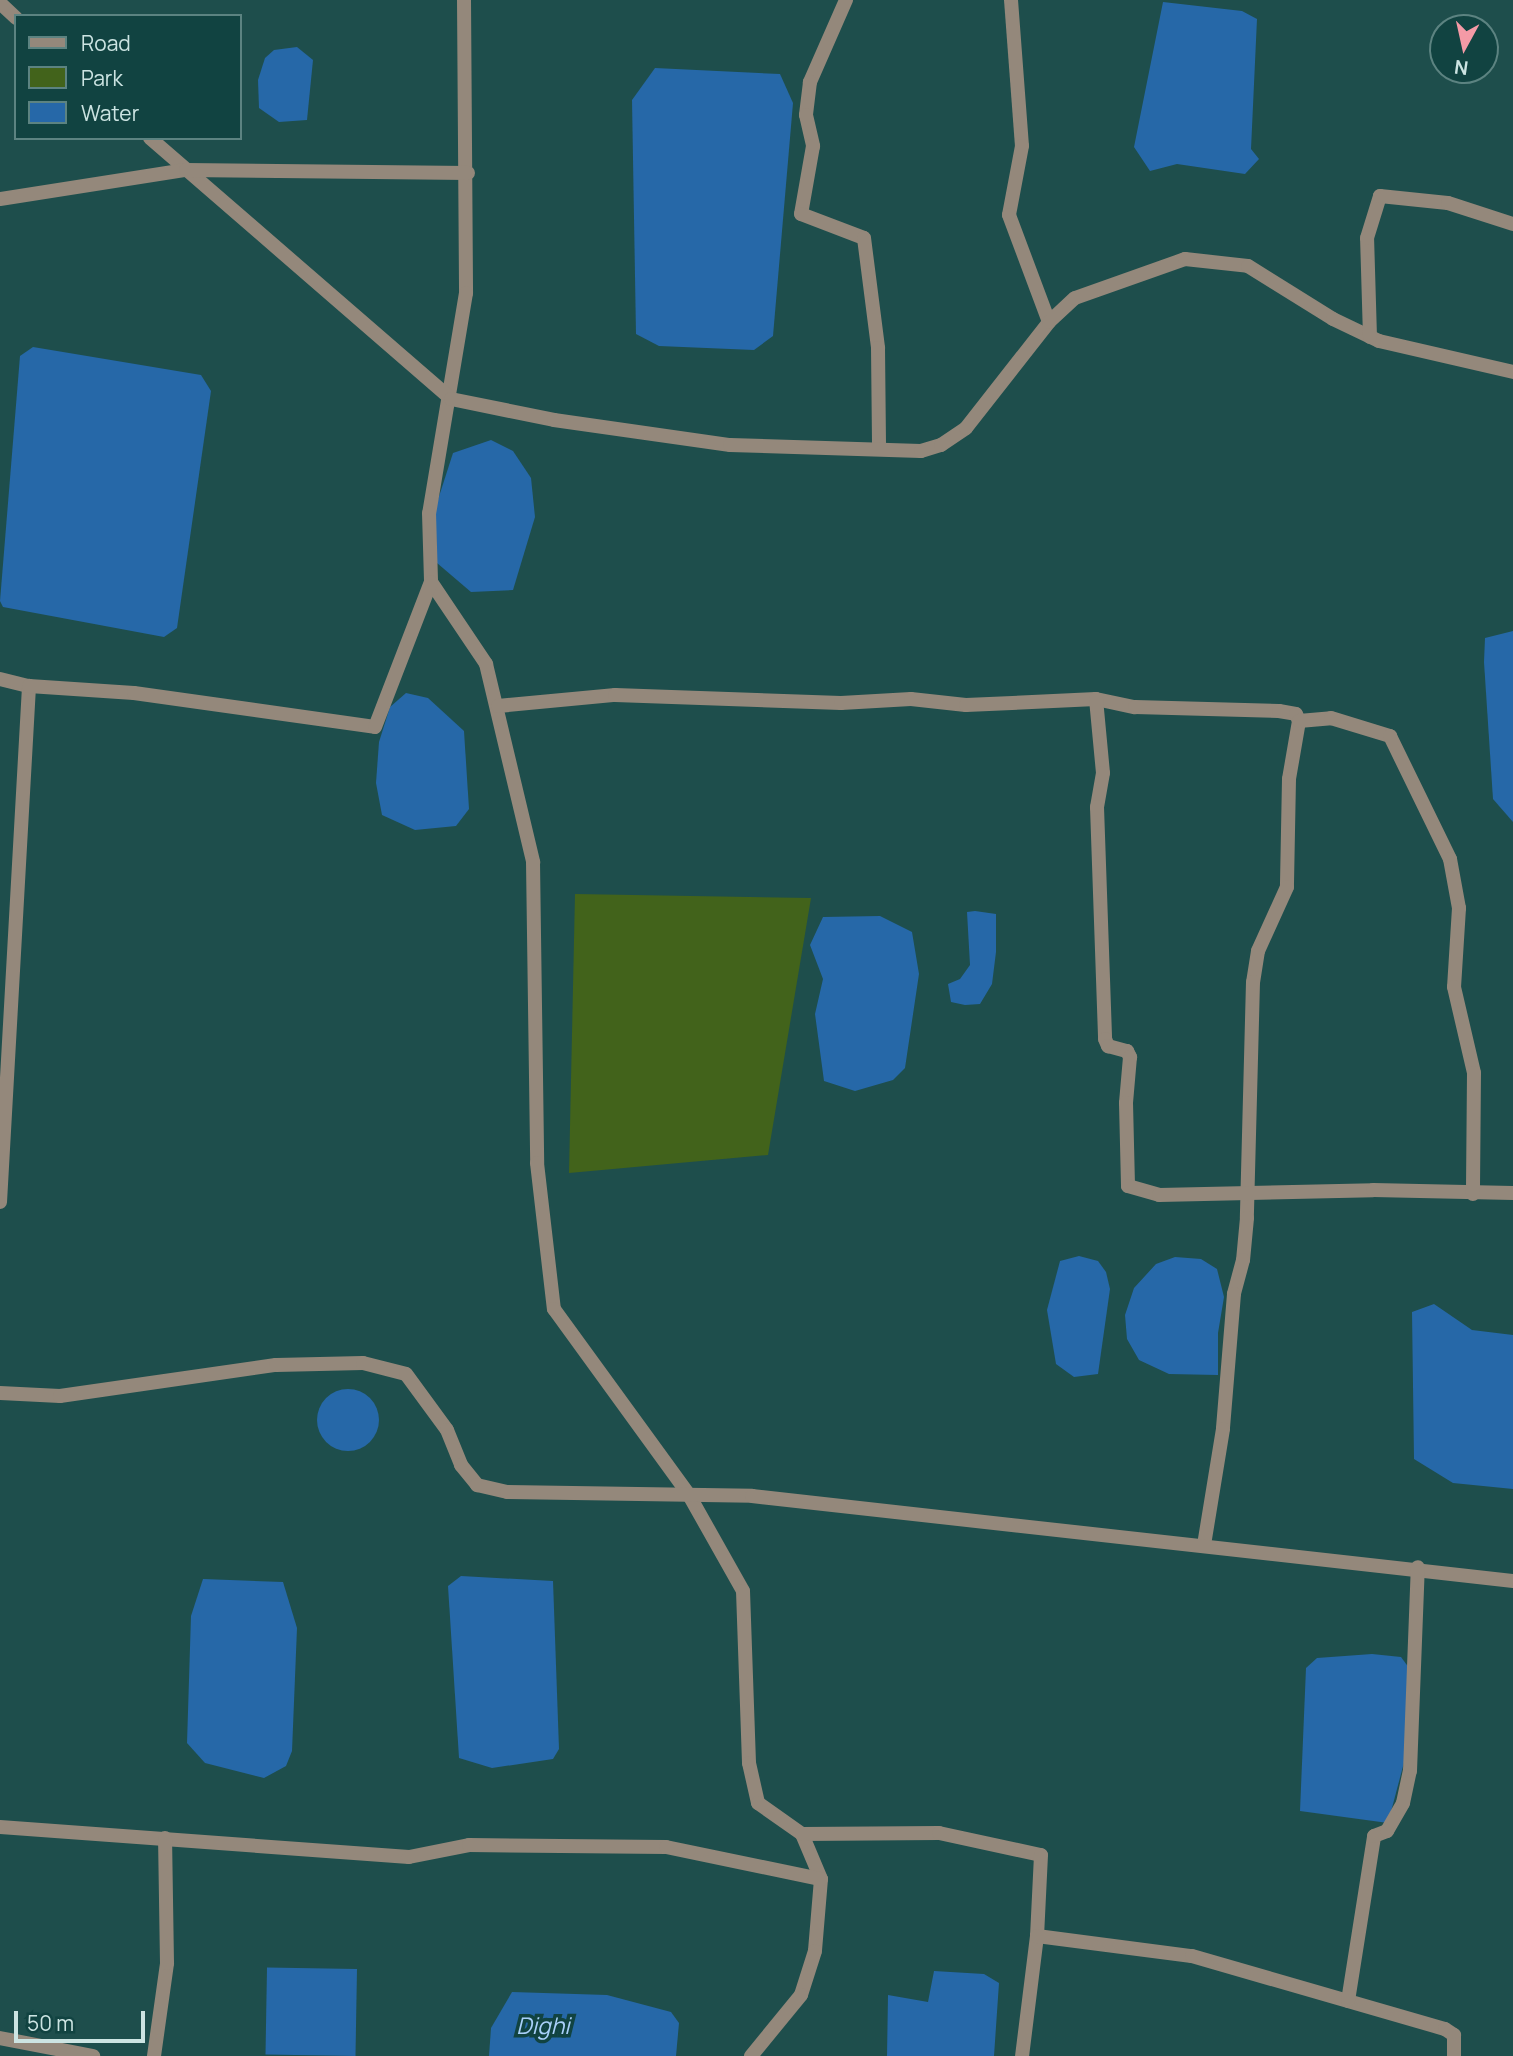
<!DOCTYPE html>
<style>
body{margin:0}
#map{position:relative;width:1513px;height:2056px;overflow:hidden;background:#1e4e4c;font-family:Manrope,sans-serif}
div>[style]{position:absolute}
.green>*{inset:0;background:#42631b}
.water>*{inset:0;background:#2668a8;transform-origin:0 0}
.round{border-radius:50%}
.minor>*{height:14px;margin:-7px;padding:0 7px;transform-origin:7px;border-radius:7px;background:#94887b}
span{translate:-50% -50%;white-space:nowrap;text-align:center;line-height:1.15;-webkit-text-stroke:7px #114341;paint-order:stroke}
.water-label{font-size:23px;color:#a9d0fa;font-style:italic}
.legend{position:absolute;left:14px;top:14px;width:228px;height:126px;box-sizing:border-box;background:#114341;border:2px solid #5c8381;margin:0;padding:9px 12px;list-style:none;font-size:21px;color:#cce4e2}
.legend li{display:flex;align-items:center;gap:14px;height:35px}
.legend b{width:35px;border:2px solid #5c8381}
.north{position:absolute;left:1429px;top:14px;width:70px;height:70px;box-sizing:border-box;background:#114341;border:2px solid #5c8381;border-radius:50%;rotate:188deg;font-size:19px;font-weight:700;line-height:28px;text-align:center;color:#cce4e2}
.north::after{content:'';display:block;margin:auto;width:24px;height:32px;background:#f49aa6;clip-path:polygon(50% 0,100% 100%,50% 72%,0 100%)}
.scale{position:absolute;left:14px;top:2011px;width:131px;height:32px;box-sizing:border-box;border:4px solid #cce4e2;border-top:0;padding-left:9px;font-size:21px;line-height:24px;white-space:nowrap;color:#cce4e2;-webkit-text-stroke:5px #114341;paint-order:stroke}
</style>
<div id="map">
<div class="green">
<div style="clip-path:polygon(575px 894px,811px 898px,768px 1155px,569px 1173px)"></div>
</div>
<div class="water">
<div style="clip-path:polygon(1163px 2px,1242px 11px,1257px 19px,1251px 149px,1259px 159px,1245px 174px,1177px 164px,1150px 171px,1134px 147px)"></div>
<div style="clip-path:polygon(297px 47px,313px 60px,307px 120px,279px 122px,259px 108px,258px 80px,265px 58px,274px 50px)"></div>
<div style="clip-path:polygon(655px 68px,780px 74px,793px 103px,773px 336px,754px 350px,659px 346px,636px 334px,632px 100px)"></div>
<div style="clip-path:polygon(33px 347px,201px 375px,211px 391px,177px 628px,164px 637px,3px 607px,0 601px,20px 356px)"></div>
<div style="clip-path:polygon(491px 440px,513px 451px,531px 478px,535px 517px,513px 590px,471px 592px,437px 563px,435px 509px,453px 453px)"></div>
<div style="clip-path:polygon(1513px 631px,1513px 822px,1493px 799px,1484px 662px,1485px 638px)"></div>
<div style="clip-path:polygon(406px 693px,428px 698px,464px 731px,469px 809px,456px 826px,415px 830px,382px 815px,376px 783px,379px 742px,390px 707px)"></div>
<div style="clip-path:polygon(975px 911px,996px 914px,996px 952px,992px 984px,980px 1004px,965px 1005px,951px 1002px,948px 984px,960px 979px,970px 965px,967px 912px)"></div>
<div style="clip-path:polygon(880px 916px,912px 932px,919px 974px,905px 1068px,893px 1080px,855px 1091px,824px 1081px,815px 1014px,823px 979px,810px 945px,823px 917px)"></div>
<div style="clip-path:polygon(1079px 1256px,1098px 1261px,1106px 1272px,1110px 1289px,1098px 1374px,1074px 1377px,1056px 1364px,1047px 1310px,1060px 1261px)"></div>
<div style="clip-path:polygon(1175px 1257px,1201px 1259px,1217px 1269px,1224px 1297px,1218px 1333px,1218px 1375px,1169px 1374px,1139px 1360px,1127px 1339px,1125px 1315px,1134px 1288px,1156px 1264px)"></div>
<div style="clip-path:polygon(1434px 1304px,1472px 1330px,1513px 1335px,1513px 1489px,1453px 1483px,1414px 1459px,1412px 1312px)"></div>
<div class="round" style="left:317px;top:1389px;width:62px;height:62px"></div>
<div style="clip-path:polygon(461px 1576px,553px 1581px,559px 1749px,553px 1759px,492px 1768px,459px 1758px,448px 1586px)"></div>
<div style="clip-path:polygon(203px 1579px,283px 1582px,297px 1628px,292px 1751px,286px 1766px,264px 1778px,205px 1763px,187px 1743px,191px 1616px)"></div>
<div style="clip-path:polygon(1372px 1654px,1401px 1657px,1412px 1672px,1406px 1755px,1388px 1823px,1300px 1811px,1306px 1668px,1317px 1658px)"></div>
<div style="left:357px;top:1969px;width:87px;height:90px;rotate:91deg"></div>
<div style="clip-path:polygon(934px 1971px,984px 1974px,999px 1983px,994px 2056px,887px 2056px,888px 1995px,928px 2002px)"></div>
<div style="clip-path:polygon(512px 1992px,607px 1995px,671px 2012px,679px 2023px,676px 2056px,489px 2056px,491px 2028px)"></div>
</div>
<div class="minor">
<div style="left:464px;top:0;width:293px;rotate:89.6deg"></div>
<div style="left:466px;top:293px;width:223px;rotate:99.5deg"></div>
<div style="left:429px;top:513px;width:69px;rotate:88.3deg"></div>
<div style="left:431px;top:582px;width:99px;rotate:56.1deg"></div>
<div style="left:486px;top:664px;width:204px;rotate:76.6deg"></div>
<div style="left:533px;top:862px;width:301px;rotate:89.2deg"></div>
<div style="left:537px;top:1163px;width:147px;rotate:83.4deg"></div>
<div style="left:554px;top:1309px;width:230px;rotate:54deg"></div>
<div style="left:689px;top:1495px;width:110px;rotate:60.6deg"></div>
<div style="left:743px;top:1591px;width:172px;rotate:88deg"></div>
<div style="left:749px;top:1763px;width:41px;rotate:77.3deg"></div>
<div style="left:758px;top:1803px;width:54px;rotate:35.2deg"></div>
<div style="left:802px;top:1834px;width:49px;rotate:67.1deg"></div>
<div style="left:821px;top:1879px;width:72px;rotate:94.8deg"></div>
<div style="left:815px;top:1951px;width:46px;rotate:107.7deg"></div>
<div style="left:801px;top:1995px;width:79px;rotate:129.3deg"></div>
<div style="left:846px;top:0;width:90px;rotate:113.7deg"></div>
<div style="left:810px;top:82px;width:33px;rotate:97deg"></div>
<div style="left:806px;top:115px;width:32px;rotate:77deg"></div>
<div style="left:813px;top:146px;width:69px;rotate:100deg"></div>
<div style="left:801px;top:214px;width:67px;rotate:20.9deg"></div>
<div style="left:864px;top:238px;width:111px;rotate:82.7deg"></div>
<div style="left:878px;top:348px;width:100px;rotate:89.4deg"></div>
<div style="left:1011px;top:0;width:146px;rotate:85.7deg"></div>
<div style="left:1022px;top:146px;width:70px;rotate:100.7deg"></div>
<div style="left:1009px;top:215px;width:114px;rotate:69.5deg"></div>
<div style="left:0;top:3px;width:22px;rotate:43deg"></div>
<div style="left:150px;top:138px;width:398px;rotate:40.9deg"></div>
<div style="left:451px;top:399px;width:105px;rotate:11.5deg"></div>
<div style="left:554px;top:420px;width:178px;rotate:8.1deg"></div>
<div style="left:730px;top:445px;width:191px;rotate:1.8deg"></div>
<div style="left:921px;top:451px;width:21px;rotate:-17deg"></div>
<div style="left:941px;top:445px;width:30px;rotate:-34deg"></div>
<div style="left:966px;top:428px;width:135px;rotate:-51.9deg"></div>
<div style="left:1049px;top:322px;width:35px;rotate:-43deg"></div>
<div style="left:1075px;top:298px;width:117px;rotate:-19.5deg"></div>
<div style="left:1185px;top:259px;width:63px;rotate:6.3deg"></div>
<div style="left:1248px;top:266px;width:100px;rotate:31.9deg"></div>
<div style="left:1333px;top:319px;width:51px;rotate:25.6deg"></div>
<div style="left:1379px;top:341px;width:138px;rotate:13deg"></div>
<div style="left:0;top:199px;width:188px;rotate:-8.9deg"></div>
<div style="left:186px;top:170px;width:282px;rotate:0.6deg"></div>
<div style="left:1370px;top:337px;width:99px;rotate:-91.7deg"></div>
<div style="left:1367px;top:238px;width:44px;rotate:-72.8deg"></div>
<div style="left:1380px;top:196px;width:68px;rotate:5.9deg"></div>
<div style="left:1448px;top:203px;width:68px;rotate:17.9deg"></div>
<div style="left:0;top:679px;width:30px;rotate:14deg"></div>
<div style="left:1096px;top:699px;width:40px;rotate:12deg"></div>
<div style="left:1135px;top:707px;width:144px;rotate:1.6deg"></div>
<div style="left:1279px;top:711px;width:17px;rotate:10deg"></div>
<div style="left:1296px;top:714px;width:8px;rotate:67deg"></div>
<div style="left:1299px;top:721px;width:59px;rotate:99.8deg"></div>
<div style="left:1289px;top:779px;width:108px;rotate:91.1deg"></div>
<div style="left:1287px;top:887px;width:70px;rotate:114.4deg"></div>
<div style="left:1258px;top:951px;width:31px;rotate:99deg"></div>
<div style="left:1253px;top:982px;width:236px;rotate:91.5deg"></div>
<div style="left:1247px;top:1218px;width:42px;rotate:95.4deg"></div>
<div style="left:1243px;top:1260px;width:35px;rotate:105deg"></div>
<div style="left:1234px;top:1294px;width:135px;rotate:94.7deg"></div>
<div style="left:1223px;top:1429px;width:118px;rotate:99.3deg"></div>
<div style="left:498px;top:706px;width:118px;rotate:-5.4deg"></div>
<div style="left:615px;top:695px;width:226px;rotate:2deg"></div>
<div style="left:841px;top:703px;width:70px;rotate:-3.3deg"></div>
<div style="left:911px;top:699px;width:55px;rotate:6.2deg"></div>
<div style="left:966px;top:705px;width:130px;rotate:-2.6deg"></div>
<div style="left:1096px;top:699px;width:74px;rotate:84.6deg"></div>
<div style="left:1103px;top:773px;width:35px;rotate:100deg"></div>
<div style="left:1097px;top:807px;width:232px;rotate:88deg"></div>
<div style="left:1105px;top:1039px;width:8px;rotate:67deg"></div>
<div style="left:1108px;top:1046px;width:20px;rotate:15deg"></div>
<div style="left:1127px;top:1051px;width:7px;rotate:63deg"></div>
<div style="left:1130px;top:1057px;width:46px;rotate:95deg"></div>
<div style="left:1126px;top:1103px;width:83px;rotate:88.6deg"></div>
<div style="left:1128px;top:1186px;width:32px;rotate:16deg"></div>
<div style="left:1159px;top:1195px;width:214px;rotate:-1.3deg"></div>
<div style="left:1373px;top:1190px;width:140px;rotate:1.2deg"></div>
<div style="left:1299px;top:721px;width:32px;rotate:-5deg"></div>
<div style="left:1331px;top:718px;width:62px;rotate:17deg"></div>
<div style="left:1390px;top:736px;width:137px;rotate:64deg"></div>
<div style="left:1450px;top:859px;width:50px;rotate:79.6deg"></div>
<div style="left:1459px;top:908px;width:79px;rotate:93.6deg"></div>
<div style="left:1454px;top:987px;width:88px;rotate:76.9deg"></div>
<div style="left:1474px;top:1073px;width:121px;rotate:90.5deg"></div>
<div style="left:0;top:1202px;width:517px;rotate:-86.78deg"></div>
<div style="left:29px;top:686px;width:105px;rotate:3.8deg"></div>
<div style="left:134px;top:693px;width:243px;rotate:8deg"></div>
<div style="left:375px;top:727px;width:155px;rotate:-68.9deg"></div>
<div style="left:0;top:1393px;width:60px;rotate:2.9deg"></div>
<div style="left:60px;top:1396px;width:218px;rotate:-8.2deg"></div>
<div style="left:276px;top:1365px;width:87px;rotate:-1.3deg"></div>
<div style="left:363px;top:1363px;width:44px;rotate:14.3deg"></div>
<div style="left:406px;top:1374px;width:69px;rotate:53.8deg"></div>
<div style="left:447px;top:1430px;width:38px;rotate:68deg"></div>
<div style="left:461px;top:1465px;width:26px;rotate:51deg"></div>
<div style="left:477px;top:1485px;width:31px;rotate:13deg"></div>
<div style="left:507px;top:1492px;width:245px;rotate:0.9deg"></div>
<div style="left:752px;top:1496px;width:766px;rotate:6.37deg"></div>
<div style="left:0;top:1827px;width:410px;rotate:4.2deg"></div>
<div style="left:409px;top:1857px;width:61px;rotate:-11.3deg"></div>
<div style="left:469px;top:1845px;width:197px;rotate:0.6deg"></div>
<div style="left:666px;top:1847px;width:158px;rotate:11.7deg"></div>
<div style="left:802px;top:1834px;width:137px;rotate:-0.4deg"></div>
<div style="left:939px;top:1833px;width:104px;rotate:12.2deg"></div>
<div style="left:1041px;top:1855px;width:81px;rotate:92.8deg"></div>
<div style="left:1037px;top:1936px;width:121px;rotate:97.1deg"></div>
<div style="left:1037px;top:1936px;width:156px;rotate:7.4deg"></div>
<div style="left:1192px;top:1956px;width:263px;rotate:16.1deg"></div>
<div style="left:1445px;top:2029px;width:11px;rotate:34deg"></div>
<div style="left:1454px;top:2035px;width:21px;rotate:90deg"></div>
<div style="left:1348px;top:2001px;width:167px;rotate:-81deg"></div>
<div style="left:1374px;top:1836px;width:14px;rotate:-21deg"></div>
<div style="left:1387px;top:1831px;width:32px;rotate:-60deg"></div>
<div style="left:1403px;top:1803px;width:33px;rotate:-78deg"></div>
<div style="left:1410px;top:1771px;width:204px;rotate:-87.8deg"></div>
<div style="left:0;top:2038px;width:95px;rotate:11deg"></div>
<div style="left:154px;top:2056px;width:94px;rotate:-82deg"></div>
<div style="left:167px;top:1963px;width:125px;rotate:-90.9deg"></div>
</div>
<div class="water-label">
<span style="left:543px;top:2025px">Dighi</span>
</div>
<ul class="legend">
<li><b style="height:9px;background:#94887b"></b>Road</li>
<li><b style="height:19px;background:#42631b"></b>Park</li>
<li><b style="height:19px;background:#2668a8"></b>Water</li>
</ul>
<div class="north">N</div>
<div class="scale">50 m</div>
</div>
